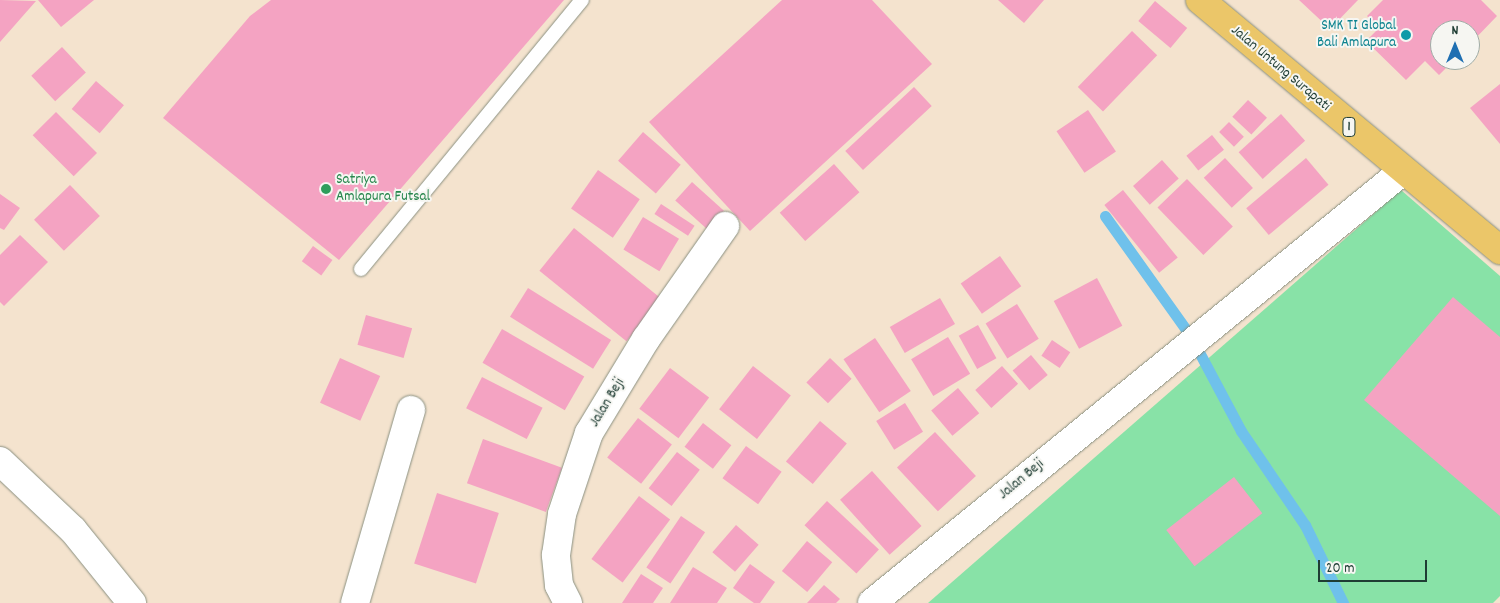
<!DOCTYPE html>
<style>
body{margin:0}
#map{position:relative;width:1500px;height:603px;overflow:hidden;background:#f4e3ce;font-family:Dekko,sans-serif}
div>[style]{position:absolute}
.green>*{inset:0;background:#88e2a7}
.stream>*{height:11px;margin:-5.5px;padding:0 5.5px;transform-origin:5.5px;border-radius:5.5px;background:#6fc1eb}
.building>*{inset:0;background:#f4a3c2;transform-origin:0 0}
.roads{filter:drop-shadow(0 0 1px #8a9081) drop-shadow(0 0 1px #8a9081)}
.lane>*{height:14px;margin:-7px;padding:0 7px;transform-origin:7px;border-radius:7px;background:#fff}
.street>*{height:28px;margin:-14px;padding:0 14px;transform-origin:14px;border-radius:14px;background:#fff}
.highway>*{height:28px;margin:-14px;padding:0 14px;transform-origin:14px;border-radius:14px;background:#ebc669}
.dots>*{width:14px;height:14px;translate:-50% -50%;box-sizing:border-box;border:2px solid #f6f6f2;border-radius:50%}
span{translate:-50% -50%;white-space:nowrap;text-align:center;line-height:1.15;-webkit-text-stroke:4px #f6f6f2;paint-order:stroke}
.shield-label span{padding:1px 4px;background:#f6f6f2;border:1px solid;border-radius:4px;-webkit-text-stroke-width:0}
.shield-label{font-size:14px;color:#1f3d34;font-weight:700}
.culture-label{font-size:15px;color:#0d838f}
.right{translate:-100% -50%;text-align:right}
.street-label{font-size:15px;color:#1f3d34}
.leisure-label{font-size:15px;color:#27864d}
.left{translate:0 -50%;text-align:left}
.north{position:absolute;left:1430px;top:20px;width:50px;height:50px;box-sizing:border-box;background:#f6f6f2;border:1px solid #a0aca6;border-radius:50%;rotate:0deg;font-size:14px;font-weight:700;line-height:20px;text-align:center;color:#1f3d34}
.north::after{content:'';display:block;margin:auto;width:18px;height:22px;background:#1f6fb2;clip-path:polygon(50% 0,100% 100%,50% 72%,0 100%)}
.scale{position:absolute;left:1318px;top:560px;width:109px;height:22px;box-sizing:border-box;border:2px solid #1f3d34;border-top:0;padding-left:6px;font-size:15px;line-height:18px;white-space:nowrap;color:#1f3d34;-webkit-text-stroke:4px #f6f6f2;paint-order:stroke}
</style>
<div id="map">
<div class="green">
<div style="clip-path:polygon(1401px 190px,1500px 276px,1500px 596px,1493px 603px,928px 603px)"></div>
</div>
<div class="stream">
<div style="left:1105px;top:216px;width:146px;rotate:54.5deg"></div>
<div style="left:1190px;top:335px;width:109px;rotate:62deg"></div>
<div style="left:1241px;top:431px;width:114px;rotate:55.8deg"></div>
<div style="left:1305px;top:525px;width:87px;rotate:64deg"></div>
</div>
<div class="building">
<div style="clip-path:polygon(0 0,36px 1px,0 42px)"></div>
<div style="clip-path:polygon(38px 0,94px 0,61px 27px)"></div>
<div style="clip-path:polygon(271px 0,564px 0,339px 260px,163px 118px,250px 16px)"></div>
<div style="clip-path:polygon(782px 0,872px 0,932px 64px,750px 231px,649px 122px)"></div>
<div style="clip-path:polygon(998px 0,1044px 0,1024px 23px)"></div>
<div style="clip-path:polygon(1299px 0,1358px 0,1330px 29px)"></div>
<div style="clip-path:polygon(1383px 0,1481px 0,1497px 16px,1470px 44px,1470px 30px,1440px 30px,1440px 60px,1454px 60px,1439px 75px,1425px 61px,1406px 80px,1366px 41px,1379px 28px,1367px 16px)"></div>
<div style="left:1155px;top:1px;width:42px;height:26px;rotate:40deg"></div>
<div style="left:1132px;top:31px;width:35px;height:78px;rotate:44deg"></div>
<div style="left:62px;top:47px;width:35px;height:42px;rotate:47deg"></div>
<div style="left:96px;top:81px;width:37px;height:37px;rotate:41deg"></div>
<div style="clip-path:polygon(1500px 84px,1500px 144px,1470px 108px)"></div>
<div style="left:914px;top:87px;width:26px;height:94px;rotate:47deg"></div>
<div style="left:1248px;top:100px;width:26px;height:23px;rotate:43deg"></div>
<div style="left:1088px;top:110px;width:50px;height:38px;rotate:56deg"></div>
<div style="left:56px;top:112px;width:58px;height:33px;rotate:45deg"></div>
<div style="left:1281px;top:114px;width:36px;height:57px;rotate:48deg"></div>
<div style="left:1229px;top:122px;width:21px;height:14px;rotate:45deg"></div>
<div style="left:643px;top:132px;width:50px;height:38px;rotate:41deg"></div>
<div style="left:1212px;top:135px;width:19px;height:33px;rotate:51deg"></div>
<div style="left:1225px;top:158px;width:41px;height:29px;rotate:47deg"></div>
<div style="left:1306px;top:158px;width:35px;height:78px;rotate:50deg"></div>
<div style="left:1162px;top:160px;width:25px;height:39px;rotate:48deg"></div>
<div style="left:834px;top:164px;width:38px;height:73px;rotate:48deg"></div>
<div style="left:598px;top:170px;width:51px;height:47px;rotate:35deg"></div>
<div style="left:1187px;top:179px;width:66px;height:41px;rotate:46deg"></div>
<div style="left:692px;top:182px;width:43px;height:25px;rotate:42deg"></div>
<div style="left:70px;top:185px;width:43px;height:50px;rotate:46deg"></div>
<div style="left:1123px;top:190px;width:87px;height:24px;rotate:51deg"></div>
<div style="clip-path:polygon(0 194px,20px 208px,4px 230px,0 228px)"></div>
<div style="left:661px;top:204px;width:40px;height:12px;rotate:33deg"></div>
<div style="left:643px;top:217px;width:42px;height:38px;rotate:31deg"></div>
<div style="left:574px;top:228px;width:112px;height:55px;rotate:39deg"></div>
<div style="clip-path:polygon(20px 235px,48px 262px,4px 306px,0 302px,0 255px)"></div>
<div style="left:313px;top:246px;width:24px;height:19px;rotate:36deg"></div>
<div style="left:1000px;top:256px;width:37px;height:48px;rotate:55deg"></div>
<div style="left:1097px;top:278px;width:54px;height:49px;rotate:62deg"></div>
<div style="left:528px;top:288px;width:98px;height:34px;rotate:32deg"></div>
<div style="clip-path:polygon(1453px 297px,1500px 337px,1500px 516px,1364px 400px)"></div>
<div style="left:940px;top:298px;width:30px;height:58px;rotate:60deg"></div>
<div style="left:1017px;top:304px;width:41px;height:37px;rotate:58deg"></div>
<div style="left:366px;top:315px;width:48px;height:31px;rotate:16deg"></div>
<div style="left:978px;top:325px;width:38px;height:22px;rotate:61deg"></div>
<div style="left:502px;top:329px;width:95px;height:39px;rotate:30deg"></div>
<div style="left:948px;top:337px;width:43px;height:43px;rotate:59deg"></div>
<div style="left:875px;top:338px;width:64px;height:38px;rotate:56deg"></div>
<div style="left:1052px;top:340px;width:22px;height:19px;rotate:34deg"></div>
<div style="left:1031px;top:355px;width:26px;height:24px;rotate:50deg"></div>
<div style="left:340px;top:358px;width:44px;height:49px;rotate:24deg"></div>
<div style="left:830px;top:358px;width:30px;height:34px;rotate:44deg"></div>
<div style="left:753px;top:366px;width:48px;height:55px;rotate:38deg"></div>
<div style="left:1002px;top:366px;width:24px;height:36px;rotate:48deg"></div>
<div style="left:670px;top:368px;width:49px;height:51px;rotate:37deg"></div>
<div style="left:482px;top:377px;width:68px;height:35px;rotate:27deg"></div>
<div style="left:958px;top:388px;width:33px;height:35px;rotate:50deg"></div>
<div style="left:905px;top:403px;width:34px;height:34px;rotate:58deg"></div>
<div style="left:638px;top:418px;width:43px;height:50px;rotate:38deg"></div>
<div style="left:820px;top:421px;width:35px;height:53px;rotate:40deg"></div>
<div style="left:703px;top:423px;width:36px;height:30px;rotate:38deg"></div>
<div style="left:935px;top:432px;width:60px;height:52px;rotate:47deg"></div>
<div style="left:483px;top:439px;width:84px;height:47px;rotate:20deg"></div>
<div style="left:746px;top:446px;width:44px;height:40px;rotate:36deg"></div>
<div style="left:677px;top:452px;width:29px;height:46px;rotate:38deg"></div>
<div style="left:872px;top:471px;width:74px;height:43px;rotate:48deg"></div>
<div style="left:1234px;top:477px;width:46px;height:86px;rotate:52deg"></div>
<div style="left:437px;top:493px;width:65px;height:74px;rotate:18deg"></div>
<div style="left:639px;top:496px;width:39px;height:79px;rotate:37deg"></div>
<div style="left:827px;top:501px;width:71px;height:33px;rotate:43deg"></div>
<div style="left:681px;top:516px;width:29px;height:62px;rotate:34deg"></div>
<div style="left:736px;top:525px;width:30px;height:36px;rotate:41deg"></div>
<div style="left:807px;top:541px;width:33px;height:39px;rotate:40deg"></div>
<div style="clip-path:polygon(750px 564px,775px 582px,760px 603px,754px 603px,733px 588px)"></div>
<div style="clip-path:polygon(693px 567px,727px 588px,717px 603px,670px 603px)"></div>
<div style="clip-path:polygon(641px 574px,663px 588px,653px 603px,622px 603px)"></div>
<div style="clip-path:polygon(824px 585px,840px 599px,836px 603px,807px 603px)"></div>
</div>
<div class="roads">
<div class="lane">
<div style="left:361px;top:269px;width:348px;rotate:-50.6deg"></div>
</div>
<div class="street">
<div style="left:0;top:461px;width:100px;rotate:43.4deg"></div>
<div style="left:73px;top:530px;width:94px;rotate:51.1deg"></div>
<div style="left:355px;top:603px;width:201px;rotate:-73.8deg"></div>
<div style="left:568px;top:603px;width:20px;rotate:-117deg"></div>
<div style="left:559px;top:585px;width:30px;rotate:-96deg"></div>
<div style="left:556px;top:555px;width:41px;rotate:-81.7deg"></div>
<div style="left:562px;top:514px;width:85px;rotate:-71.6deg"></div>
<div style="left:589px;top:433px;width:110px;rotate:-58.8deg"></div>
<div style="left:646px;top:339px;width:138px;rotate:-55deg"></div>
<div style="left:872px;top:603px;width:685px;rotate:-39.13deg"></div>
</div>
<div class="highway">
<div style="left:1200px;top:0;width:391px;rotate:39.8deg"></div>
</div>
</div>
<div class="dots">
<div style="left:1406px;top:35px;background:#0f9aa8"></div>
<div style="left:326px;top:189px;background:#2e9e5b"></div>
</div>
<div class="shield-label">
<span style="left:1349px;top:127px">1</span>
</div>
<div class="culture-label">
<span class="right" style="left:1396px;top:35px">SMK TI Global<br>Bali Amlapura</span>
</div>
<div class="street-label">
<span style="left:1280px;top:69px;rotate:40deg">Jalan Untung Surapati</span>
<span style="left:608px;top:403px;rotate:-59deg">Jalan Beji</span>
<span style="left:1022px;top:480px;rotate:-40deg">Jalan Beji</span>
</div>
<div class="leisure-label">
<span class="left" style="left:336px;top:189px">Satriya<br>Amlapura Futsal</span>
</div>
<div class="north">N</div>
<div class="scale">20 m</div>
</div>
